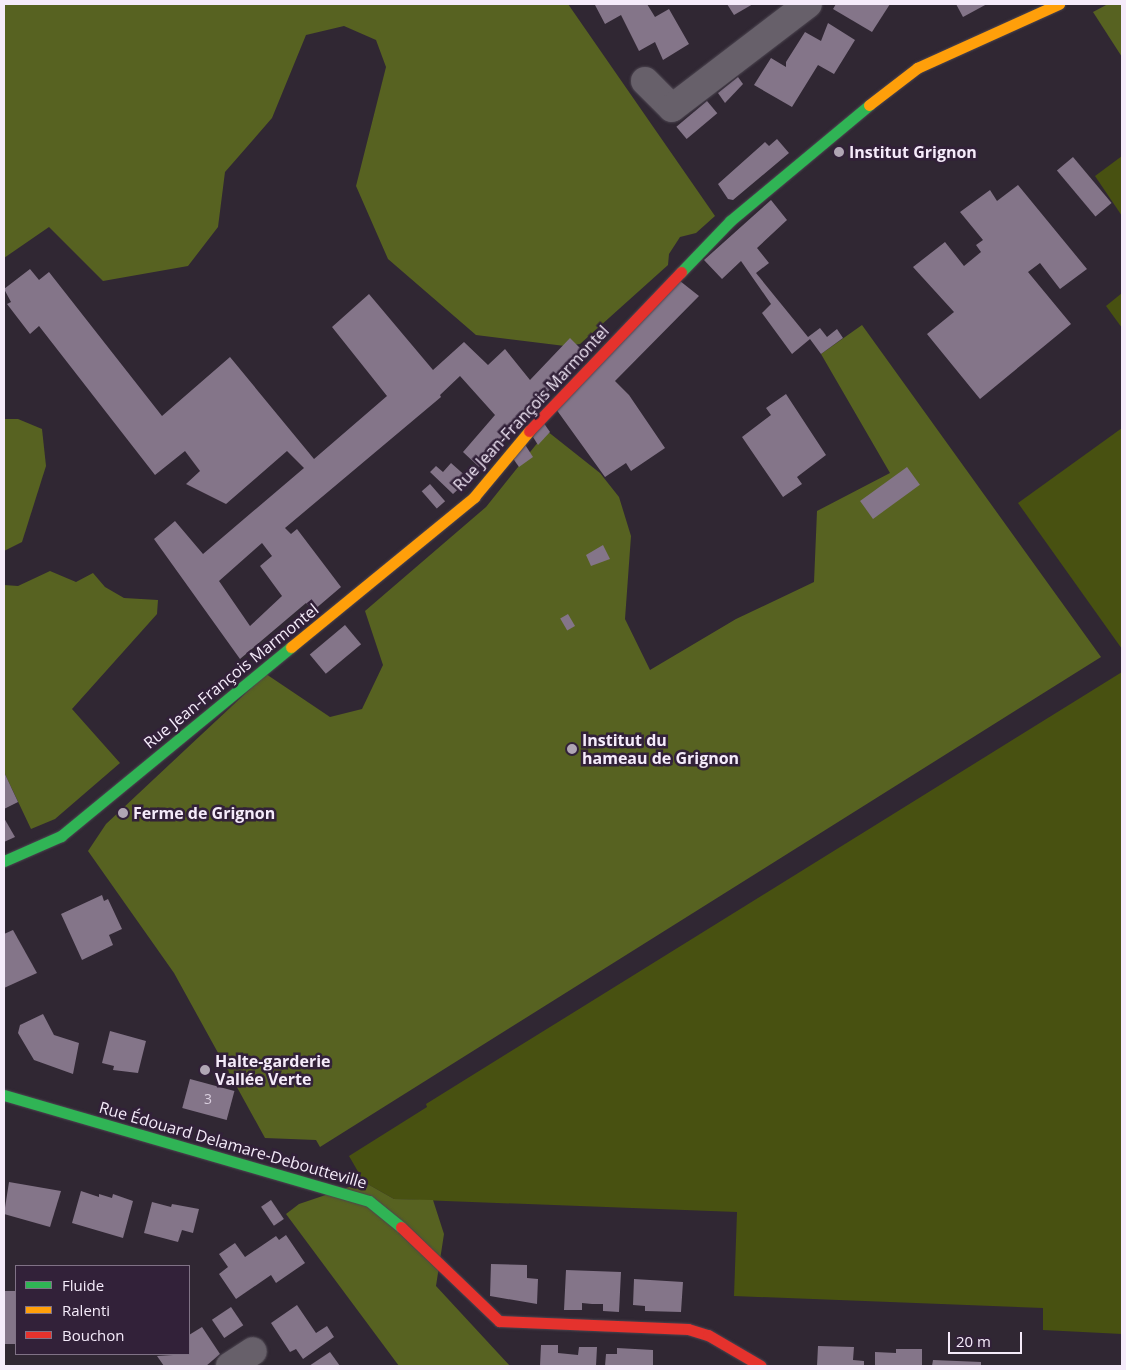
<!DOCTYPE html>
<meta charset="utf-8">
<style>
body{margin:0}
#map{position:relative;width:1126px;height:1370px;overflow:hidden;background:#302733;font-family:"Open Sans",sans-serif}
div>[style]{position:absolute}
.green>*{inset:0;background:#485111}
.forest>*{inset:0;background:#576221}
.building>*{inset:0;background:#847589;transform-origin:0 0}
.roads{filter:drop-shadow(0 0 1px #4c4550) drop-shadow(0 0 1px #4c4550)}
.street>*{height:28px;margin:-14px;padding:0 14px;transform-origin:14px;border-radius:14px;background:#67606a}
.fast>*{height:11px;margin:-5.5px;padding:0 5.5px;transform-origin:5.5px;border-radius:5.5px;background:#30b455}
.slow>*{height:11px;margin:-5.5px;padding:0 5.5px;transform-origin:5.5px;border-radius:5.5px;background:#ff9f0a}
.jam>*{height:11px;margin:-5.5px;padding:0 5.5px;transform-origin:5.5px;border-radius:5.5px;background:#e5322d}
.dots>*{width:14px;height:14px;translate:-50% -50%;box-sizing:border-box;border:2px solid #322139;border-radius:50%}
span{translate:-50% -50%;white-space:nowrap;text-align:center;line-height:1.15;-webkit-text-stroke:5px #322139;paint-order:stroke}
.number-label{font-size:14px;color:#d9cede}
.number-label span{-webkit-text-stroke-width:0}
.poi-label{font-size:16px;color:#f5ebfa;font-weight:700}
.left{translate:0 -50%;text-align:left}
.street-label{font-size:16px;color:#f5ebfa}
.frame{position:absolute;inset:0;border:5px solid #f5ebfa;pointer-events:none}
.legend{position:absolute;left:15px;top:1265px;width:175px;height:90px;box-sizing:border-box;background:#322139;border:1px solid #807286;margin:0;padding:6px 9px;list-style:none;font-size:15px;color:#f5ebfa}
.legend li{display:flex;align-items:center;gap:10px;height:25px}
.legend b{width:25px;border:1px solid #807286}
.scale{position:absolute;left:948px;top:1332px;width:74px;height:22px;box-sizing:border-box;border:2px solid #f5ebfa;border-top:0;padding-left:6px;font-size:15px;line-height:18px;white-space:nowrap;color:#f5ebfa;-webkit-text-stroke:4px #322139;paint-order:stroke}
</style>
<div id="map">
<div class="green">
<div style="clip-path:polygon(1122px 156px,1122px 216px,1095px 176px)"></div>
<div style="clip-path:polygon(1122px 293px,1122px 328px,1106px 306px)"></div>
<div style="clip-path:polygon(1122px 428px,1122px 649px,1018px 503px)"></div>
<div style="clip-path:polygon(1122px 672px,1122px 1334px,1043px 1330px,1043px 1308px,734px 1296px,737px 1212px,394px 1199px,364px 1182px,349px 1156px,427px 1107px,426px 1104px)"></div>
</div>
<div class="forest">
<div style="clip-path:polygon(4px 4px,568px 4px,715px 216px,696px 233px,680px 237px,669px 254px,668px 265px,580px 344px,565px 346px,476px 335px,388px 259px,356px 186px,386px 67px,376px 40px,344px 26px,306px 35px,272px 118px,225px 172px,218px 227px,188px 266px,103px 281px,49px 227px,4px 258px)"></div>
<div style="clip-path:polygon(1108px 4px,1122px 4px,1122px 57px,1093px 12px)"></div>
<div style="clip-path:polygon(862px 325px,1101px 657px,320px 1147px,316px 1140px,265px 1138px,174px 973px,88px 851px,106px 824px,266px 674px,330px 717px,362px 709px,383px 665px,365px 611px,486px 507px,547px 431px,600px 473px,619px 497px,631px 536px,625px 619px,650px 670px,736px 619px,814px 582px,817px 511px,890px 473px,821px 354px)"></div>
<div style="clip-path:polygon(4px 419px,18px 419px,42px 429px,46px 466px,22px 542px,4px 551px)"></div>
<div style="clip-path:polygon(50px 571px,76px 582px,93px 573px,105px 587px,124px 598px,158px 600px,157px 614px,72px 709px,120px 763px,55px 819px,31px 829px,4px 772px,4px 585px,18px 586px)"></div>
<div style="clip-path:polygon(364px 1182px,394px 1199px,433px 1200px,444px 1234px,436px 1286px,510px 1366px,399px 1366px,286px 1214px,299px 1204px)"></div>
</div>
<div class="building">
<div style="clip-path:polygon(647px 4px,655px 17px,669px 9px,689px 44px,663px 60px,655px 42px,639px 51px,621px 15px,605px 24px,595px 5px)"></div>
<div style="clip-path:polygon(727px 4px,753px 4px,734px 15px)"></div>
<div style="clip-path:polygon(836px 4px,890px 4px,872px 32px,833px 9px)"></div>
<div style="clip-path:polygon(956px 4px,987px 4px,963px 17px)"></div>
<div style="clip-path:polygon(828px 23px,855px 40px,834px 74px,818px 65px,792px 107px,754px 85px,771px 58px,786px 67px,786px 62px,805px 32px,821px 41px)"></div>
<div style="clip-path:polygon(738px 77px,743px 84px,725px 103px,718px 93px)"></div>
<div style="left:707px;top:101px;width:16px;height:40px;rotate:50deg"></div>
<div style="clip-path:polygon(777px 139px,789px 153px,733px 200px,728px 199px,718px 184px,765px 142px,769px 146px)"></div>
<div style="left:1073px;top:157px;width:60px;height:21px;rotate:50deg"></div>
<div style="clip-path:polygon(1018px 185px,1087px 269px,1060px 289px,1040px 263px,1028px 272px,1071px 324px,980px 399px,927px 334px,954px 312px,913px 267px,945px 242px,964px 266px,981px 252px,976px 245px,983px 240px,960px 212px,990px 190px,997px 201px)"></div>
<div style="clip-path:polygon(771px 200px,787px 220px,757px 248px,769px 263px,756px 273px,808px 337px,820px 328px,827px 337px,837px 329px,843px 338px,821px 354px,810px 339px,792px 354px,762px 313px,771px 304px,741px 261px,722px 279px,704px 260px)"></div>
<div style="clip-path:polygon(evenodd,30px 269px,39px 280px,49px 272px,162px 416px,230px 357px,314px 459px,387px 396px,332px 327px,369px 294px,433px 370px,464px 342px,488px 365px,505px 349px,530px 380px,570px 338px,584px 352px,479px 467px,463px 452px,495px 415px,460px 376px,440px 395px,441px 397px,285px 528px,291px 534px,297px 529px,341px 587px,314px 610px,306px 603px,240px 659px,154px 539px,175px 521px,203px 554px,304px 468px,287px 451px,226px 504px,186px 484px,200px 471px,185px 451px,155px 475px,39px 326px,30px 334px,7px 304px,11px 302px,4px 289px,30px 269px,262px 543px,272px 556px,260px 566px,282px 596px,250px 626px,219px 581px,262px 543px)"></div>
<div style="clip-path:polygon(680px 281px,699px 296px,615px 381px,629px 395px,665px 448px,631px 471px,626px 463px,605px 477px,556px 409px)"></div>
<div style="clip-path:polygon(786px 394px,826px 455px,797px 477px,802px 484px,783px 497px,742px 437px,771px 415px,766px 408px)"></div>
<div style="clip-path:polygon(543px 422px,550px 432px,538px 445px,533px 437px)"></div>
<div style="clip-path:polygon(524px 443px,533px 457px,519px 467px,512px 457px)"></div>
<div style="clip-path:polygon(451px 463px,469px 479px,453px 494px,430px 472px,436px 466px,443px 472px)"></div>
<div style="left:907px;top:467px;width:22px;height:58px;rotate:54deg"></div>
<div style="left:430px;top:484px;width:23px;height:11px;rotate:49deg"></div>
<div style="clip-path:polygon(603px 545px,610px 559px,591px 566px,586px 555px)"></div>
<div style="left:568px;top:614px;width:14px;height:9px;rotate:60deg"></div>
<div style="left:345px;top:625px;width:25px;height:46px;rotate:50deg"></div>
<div style="clip-path:polygon(4px 772px,18px 802px,4px 809px)"></div>
<div style="clip-path:polygon(4px 818px,15px 837px,4px 842px)"></div>
<div style="clip-path:polygon(102px 895px,104px 901px,108px 899px,122px 929px,109px 935px,113px 945px,82px 960px,61px 914px)"></div>
<div style="clip-path:polygon(13px 930px,37px 973px,4px 988px,4px 934px)"></div>
<div style="clip-path:polygon(43px 1014px,54px 1035px,79px 1043px,73px 1074px,34px 1060px,18px 1033px,20px 1025px)"></div>
<div style="clip-path:polygon(110px 1031px,146px 1041px,138px 1073px,113px 1070px,114px 1066px,102px 1063px)"></div>
<div style="left:190px;top:1079px;width:46px;height:30px;rotate:15deg"></div>
<div style="clip-path:polygon(9px 1182px,61px 1191px,50px 1227px,4px 1214px)"></div>
<div style="clip-path:polygon(81px 1191px,99px 1197px,99px 1194px,112px 1198px,113px 1194px,133px 1201px,123px 1238px,72px 1223px)"></div>
<div style="left:271px;top:1200px;width:23px;height:12px;rotate:56deg"></div>
<div style="clip-path:polygon(152px 1202px,171px 1207px,172px 1204px,199px 1209px,193px 1233px,182px 1230px,178px 1242px,144px 1233px)"></div>
<div style="clip-path:polygon(286px 1235px,305px 1263px,276px 1283px,271px 1275px,236px 1299px,219px 1274px,228px 1267px,219px 1254px,235px 1243px,245px 1257px,276px 1236px,279px 1240px)"></div>
<div style="clip-path:polygon(491px 1264px,527px 1265px,527px 1278px,538px 1279px,537px 1304px,490px 1296px)"></div>
<div style="clip-path:polygon(566px 1270px,621px 1272px,619px 1312px,603px 1311px,603px 1304px,592px 1304px,582px 1303px,582px 1310px,564px 1310px)"></div>
<div style="clip-path:polygon(634px 1279px,683px 1282px,681px 1312px,645px 1311px,645px 1306px,633px 1305px)"></div>
<div style="left:16px;top:1291px;width:53px;height:12px;rotate:90deg"></div>
<div style="clip-path:polygon(297px 1305px,316px 1333px,327px 1326px,334px 1337px,303px 1359px,296px 1349px,290px 1352px,271px 1323px)"></div>
<div style="left:231px;top:1307px;width:22px;height:23px;rotate:56deg"></div>
<div style="clip-path:polygon(202px 1327px,220px 1354px,206px 1366px,164px 1366px,157px 1356px,189px 1354px,189px 1335px)"></div>
<div style="clip-path:polygon(541px 1345px,558px 1345px,558px 1353px,578px 1355px,579px 1347px,597px 1347px,596px 1366px,540px 1366px)"></div>
<div style="clip-path:polygon(818px 1346px,854px 1347px,853px 1360px,864px 1361px,864px 1366px,817px 1366px)"></div>
<div style="clip-path:polygon(617px 1348px,653px 1350px,653px 1366px,605px 1366px,606px 1354px,617px 1354px)"></div>
<div style="clip-path:polygon(896px 1349px,922px 1349px,922px 1366px,875px 1366px,875px 1352px,896px 1353px)"></div>
<div style="clip-path:polygon(330px 1352px,340px 1366px,309px 1366px)"></div>
<div style="clip-path:polygon(933px 1360px,981px 1362px,981px 1366px,932px 1366px)"></div>
</div>
<div class="roads">
<div class="street">
<div style="left:645px;top:81px;width:38px;rotate:45deg"></div>
<div style="left:672px;top:108px;width:171px;rotate:-37.4deg"></div>
<div style="left:230px;top:1366px;width:27px;rotate:-33deg"></div>
</div>
<div class="fast">
<div style="left:681px;top:272px;width:71px;rotate:-46.1deg"></div>
<div style="left:730px;top:221px;width:181px;rotate:-39.8deg"></div>
<div style="left:4px;top:861px;width:62px;rotate:-23.7deg"></div>
<div style="left:61px;top:836px;width:298px;rotate:-39.4deg"></div>
<div style="left:4px;top:1095px;width:380px;rotate:16.2deg"></div>
<div style="left:369px;top:1201px;width:41px;rotate:39.1deg"></div>
</div>
<div class="slow">
<div style="left:869px;top:105px;width:61px;rotate:-37.6deg"></div>
<div style="left:917px;top:68px;width:156px;rotate:-24.3deg"></div>
<div style="left:291px;top:647px;width:237px;rotate:-39.3deg"></div>
<div style="left:474px;top:497px;width:86px;rotate:-50.2deg"></div>
</div>
<div class="jam">
<div style="left:529px;top:431px;width:220px;rotate:-46.3deg"></div>
<div style="left:401px;top:1227px;width:136px;rotate:43.8deg"></div>
<div style="left:499px;top:1321px;width:189px;rotate:2.4deg"></div>
<div style="left:688px;top:1329px;width:21px;rotate:17deg"></div>
<div style="left:708px;top:1335px;width:61px;rotate:30.3deg"></div>
</div>
</div>
<div class="dots">
<div style="left:839px;top:152px;background:#b0a6b4"></div>
<div style="left:572px;top:749px;background:#b0a6b4"></div>
<div style="left:123px;top:813px;background:#b0a6b4"></div>
<div style="left:205px;top:1070px;background:#b0a6b4"></div>
</div>
<div class="number-label">
<span style="left:208px;top:1099px">3</span>
</div>
<div class="poi-label">
<span class="left" style="left:849px;top:152px">Institut Grignon</span>
<span class="left" style="left:582px;top:749px">Institut du<br>hameau de Grignon</span>
<span class="left" style="left:133px;top:813px">Ferme de Grignon</span>
<span class="left" style="left:215px;top:1070px">Halte-garderie<br>Vallée Verte</span>
</div>
<div class="street-label">
<span style="left:531px;top:408px;rotate:-47deg">Rue Jean-François Marmontel</span>
<span style="left:231px;top:676px;rotate:-39deg">Rue Jean-François Marmontel</span>
<span style="left:233px;top:1145px;rotate:16deg">Rue Édouard Delamare-Deboutteville</span>
</div>
<div class="frame"></div>
<ul class="legend">
<li><b style="height:6px;background:#30b455"></b>Fluide</li>
<li><b style="height:6px;background:#ff9f0a"></b>Ralenti</li>
<li><b style="height:6px;background:#e5322d"></b>Bouchon</li>
</ul>
<div class="scale">20 m</div>
</div>
